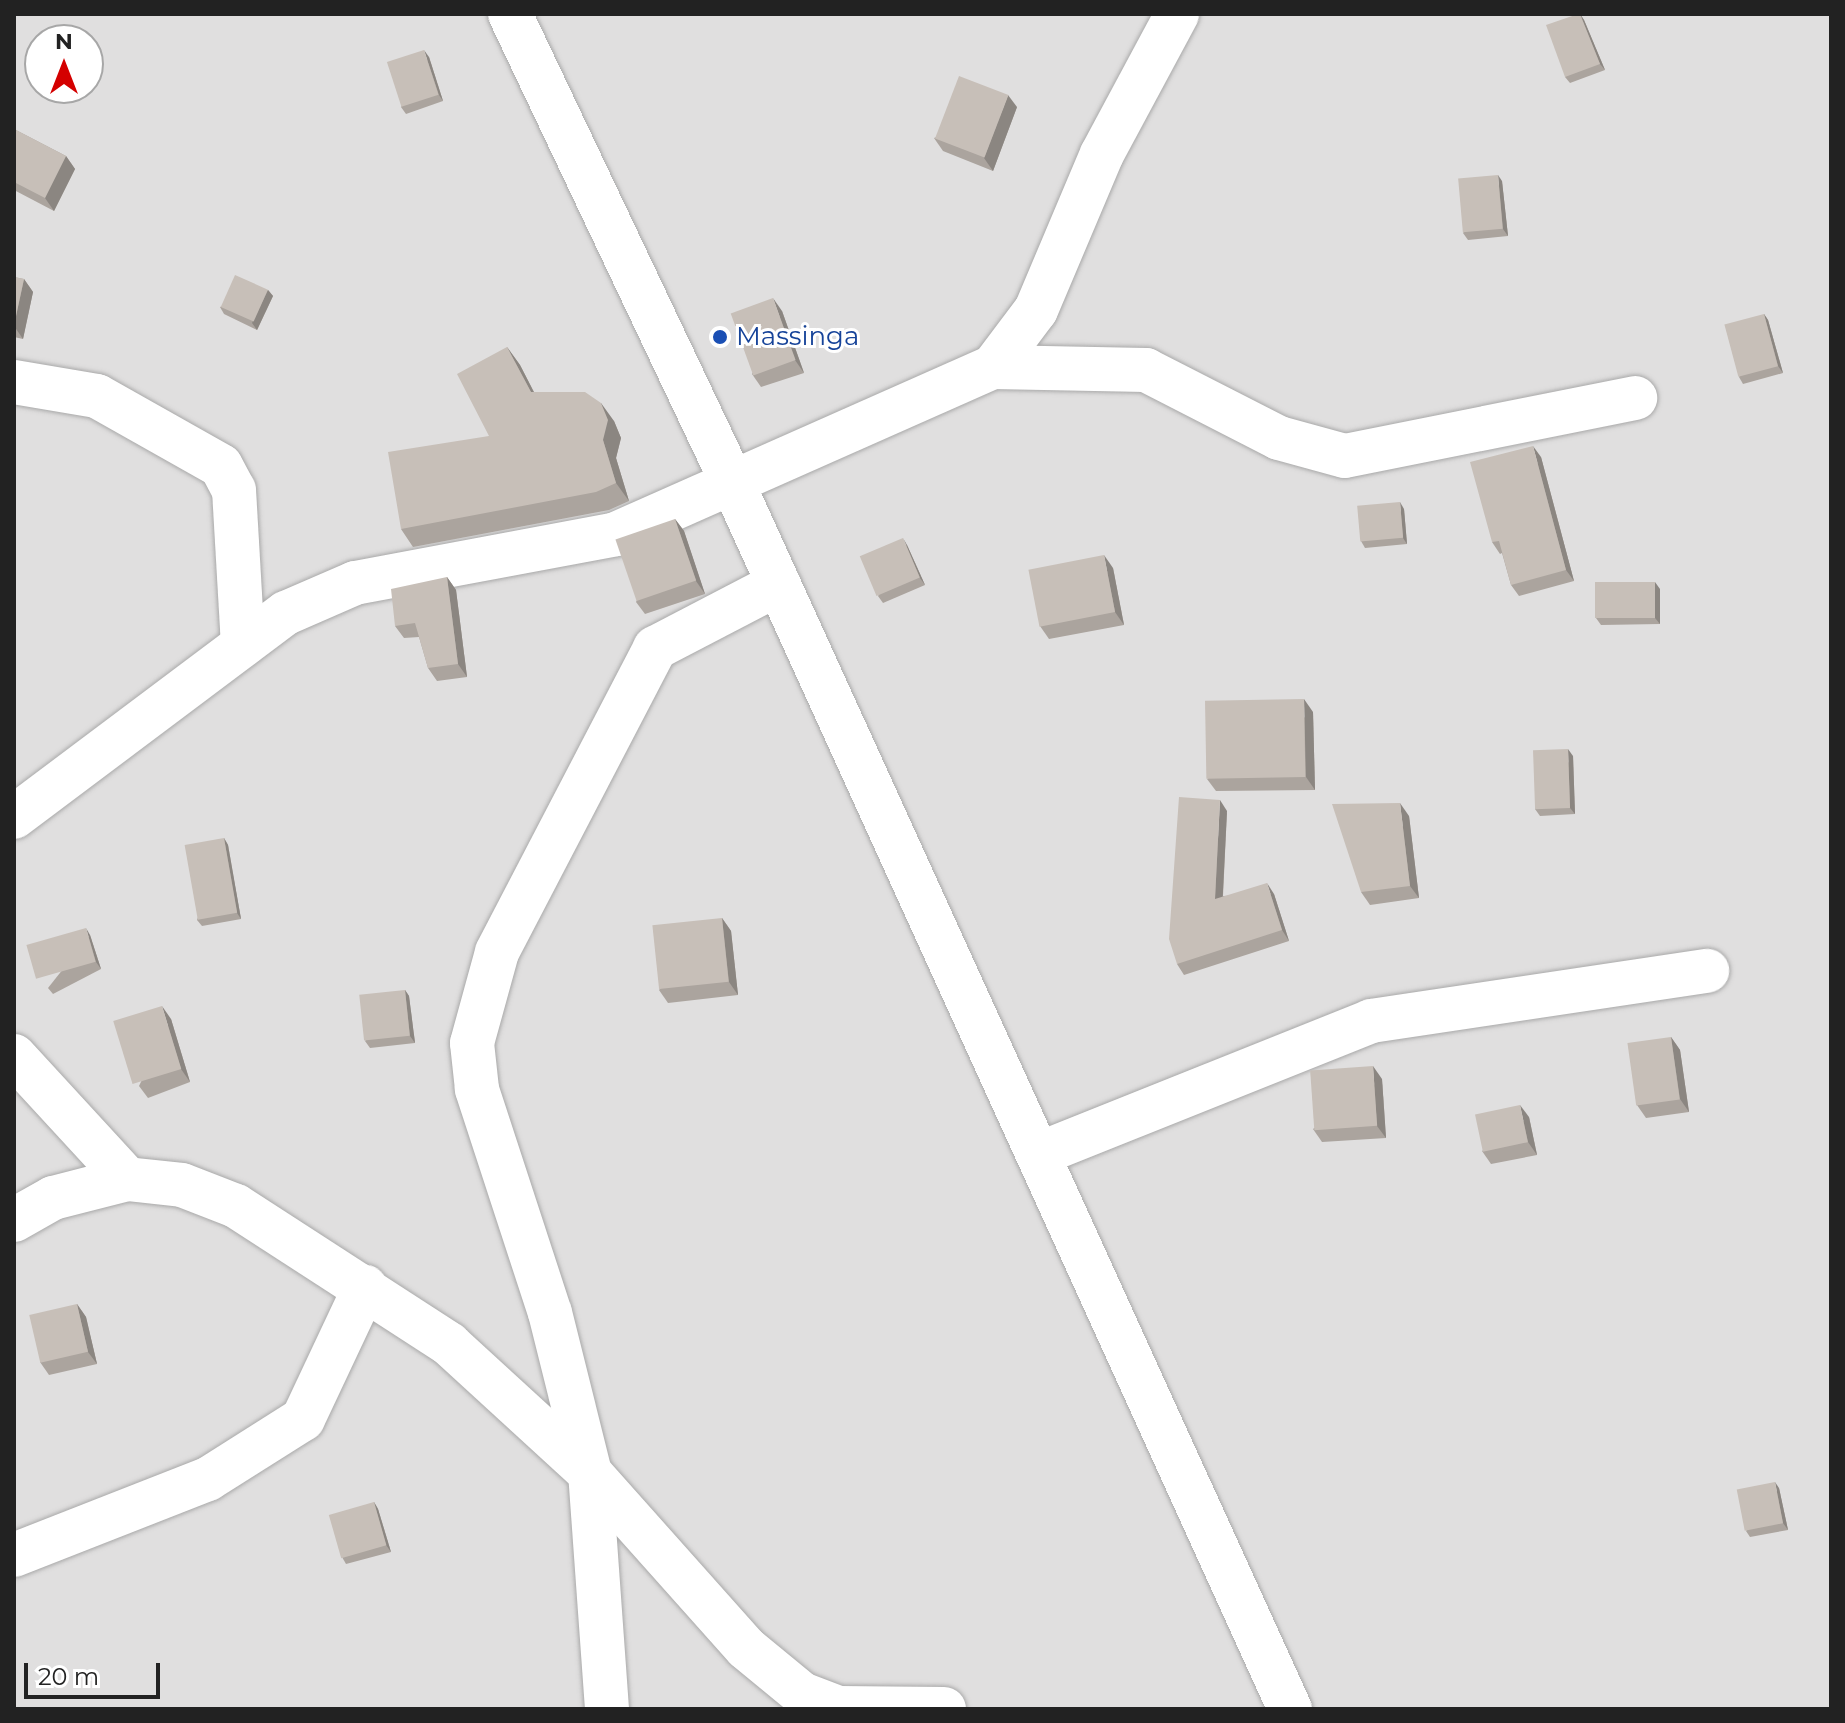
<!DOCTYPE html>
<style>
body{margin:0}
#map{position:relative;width:1845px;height:1723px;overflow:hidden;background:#f2efe9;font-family:Montserrat,sans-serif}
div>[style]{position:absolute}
.residential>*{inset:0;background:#e0dfdf}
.roads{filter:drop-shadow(0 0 2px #a9a9a9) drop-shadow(0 0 2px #a9a9a9)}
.minor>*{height:44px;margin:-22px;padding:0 22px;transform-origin:22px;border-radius:22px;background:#fff}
.tertiary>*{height:44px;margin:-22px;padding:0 22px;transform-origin:22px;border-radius:22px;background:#fff}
.wall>*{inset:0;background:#aba49e}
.shaded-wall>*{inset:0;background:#8b8681}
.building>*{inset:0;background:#c7bfb8;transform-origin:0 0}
.dots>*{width:22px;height:22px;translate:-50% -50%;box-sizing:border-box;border:4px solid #fff;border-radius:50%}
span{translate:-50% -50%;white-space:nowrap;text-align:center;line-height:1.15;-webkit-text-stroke:6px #fff;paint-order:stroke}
.transit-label{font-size:26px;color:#164399}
.left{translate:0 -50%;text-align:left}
.frame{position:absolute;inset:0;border:16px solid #222;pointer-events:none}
.north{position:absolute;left:24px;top:24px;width:80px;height:80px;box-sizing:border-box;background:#fff;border:2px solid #a7a7a7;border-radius:50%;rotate:0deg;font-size:22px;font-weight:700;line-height:32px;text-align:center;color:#222}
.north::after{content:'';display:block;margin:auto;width:28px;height:36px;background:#d40000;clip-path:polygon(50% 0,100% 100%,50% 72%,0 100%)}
.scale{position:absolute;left:24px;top:1663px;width:136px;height:36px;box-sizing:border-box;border:4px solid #222;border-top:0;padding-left:10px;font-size:24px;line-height:28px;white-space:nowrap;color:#222;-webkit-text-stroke:6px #fff;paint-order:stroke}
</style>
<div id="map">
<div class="residential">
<div style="clip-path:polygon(evenodd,14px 14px,1831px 14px,1831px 1709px,14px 1709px,14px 14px,40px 40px,88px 40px,88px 88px,40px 88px,40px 40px)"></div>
</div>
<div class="roads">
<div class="minor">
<div style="left:993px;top:367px;width:153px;rotate:1.1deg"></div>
<div style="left:1146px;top:370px;width:149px;rotate:27.1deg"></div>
<div style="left:1279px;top:438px;width:68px;rotate:15.3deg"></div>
<div style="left:1345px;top:456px;width:296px;rotate:-11.3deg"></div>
<div style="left:14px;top:382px;width:84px;rotate:9.6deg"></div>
<div style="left:97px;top:396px;width:142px;rotate:29.4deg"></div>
<div style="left:221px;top:466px;width:27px;rotate:62deg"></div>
<div style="left:234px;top:490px;width:155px;rotate:86.7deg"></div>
<div style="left:14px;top:817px;width:340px;rotate:-36.9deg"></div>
<div style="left:286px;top:613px;width:75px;rotate:-23.5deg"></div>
<div style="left:355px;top:583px;width:266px;rotate:-10.6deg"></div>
<div style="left:616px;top:534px;width:412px;rotate:-23.9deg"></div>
<div style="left:993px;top:367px;width:71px;rotate:-53deg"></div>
<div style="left:1036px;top:310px;width:169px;rotate:-67.1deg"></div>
<div style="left:1102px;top:154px;width:159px;rotate:-61.8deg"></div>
<div style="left:14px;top:1056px;width:167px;rotate:47.4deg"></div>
<div style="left:1039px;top:1154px;width:358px;rotate:-21.8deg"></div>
<div style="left:1371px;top:1021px;width:340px;rotate:-8.5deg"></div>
<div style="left:14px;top:1220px;width:45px;rotate:-29.4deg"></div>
<div style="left:53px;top:1198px;width:76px;rotate:-14.4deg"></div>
<div style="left:127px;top:1179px;width:55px;rotate:6.2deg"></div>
<div style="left:182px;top:1185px;width:58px;rotate:21.3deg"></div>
<div style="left:236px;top:1206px;width:254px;rotate:32.9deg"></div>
<div style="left:449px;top:1344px;width:191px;rotate:42.5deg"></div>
<div style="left:590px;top:1473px;width:234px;rotate:48.3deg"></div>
<div style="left:746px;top:1648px;width:72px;rotate:39.4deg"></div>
<div style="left:802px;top:1694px;width:40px;rotate:21deg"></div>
<div style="left:839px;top:1708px;width:105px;rotate:0.5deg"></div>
<div style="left:14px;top:1555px;width:208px;rotate:-21.4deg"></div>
<div style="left:208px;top:1479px;width:112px;rotate:-32.3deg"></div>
<div style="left:303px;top:1419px;width:146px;rotate:-64.8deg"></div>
<div style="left:607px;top:1709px;width:237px;rotate:-94.1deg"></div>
<div style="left:590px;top:1473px;width:165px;rotate:-104deg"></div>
<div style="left:550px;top:1313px;width:236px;rotate:-108.1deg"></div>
<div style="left:477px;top:1089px;width:46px;rotate:-96.2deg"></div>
<div style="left:472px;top:1043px;width:94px;rotate:-74.6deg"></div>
<div style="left:497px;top:952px;width:343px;rotate:-62.5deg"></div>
<div style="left:655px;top:648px;width:139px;rotate:-27.5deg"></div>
</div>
<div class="tertiary">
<div style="left:510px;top:14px;width:520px;rotate:64.62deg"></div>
<div style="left:733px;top:484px;width:1346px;rotate:65.55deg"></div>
</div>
</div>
<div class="wall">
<div style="clip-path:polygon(1580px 14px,1584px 20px,1605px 70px,1570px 83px,1565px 77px)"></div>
<div style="clip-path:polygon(429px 57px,443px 101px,406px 114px,401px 107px)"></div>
<div style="clip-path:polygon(1017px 107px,993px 171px,943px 151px,934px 138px)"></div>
<div style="clip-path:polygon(14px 129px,66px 156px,75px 169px,54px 211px,14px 190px)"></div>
<div style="clip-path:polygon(1502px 181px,1508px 236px,1468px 240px,1463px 233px)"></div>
<div style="clip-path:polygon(14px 277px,24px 279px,33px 292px,23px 339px,14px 337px)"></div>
<div style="clip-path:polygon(268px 290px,273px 296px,257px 330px,224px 314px,220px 307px)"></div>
<div style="clip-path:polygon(782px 311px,804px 373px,761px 387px,752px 374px)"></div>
<div style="clip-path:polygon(1764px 314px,1768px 320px,1783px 373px,1743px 384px,1739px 377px)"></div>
<div style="clip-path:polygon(507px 347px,520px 365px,534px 392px,614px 421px,621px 438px,616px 458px,629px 501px,609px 510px,413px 547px,401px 529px,489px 436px)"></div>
<div style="clip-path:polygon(1541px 457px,1574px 581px,1519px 596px,1511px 585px,1502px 553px,1500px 554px,1492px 542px)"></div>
<div style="clip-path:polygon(1404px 509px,1407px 544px,1365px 548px,1361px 541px)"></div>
<div style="clip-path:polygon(675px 519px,684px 531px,705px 594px,645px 614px,636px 602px)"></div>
<div style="clip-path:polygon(907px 545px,925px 585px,883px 603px,878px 596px)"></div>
<div style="clip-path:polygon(1113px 568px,1124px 625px,1049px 639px,1040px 626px)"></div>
<div style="clip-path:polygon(447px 577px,456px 590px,467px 677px,437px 681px,428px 668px,419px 637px,404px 638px,395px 626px)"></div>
<div style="clip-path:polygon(1660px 589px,1660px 624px,1601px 625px,1596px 618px)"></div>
<div style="clip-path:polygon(1313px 712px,1315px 790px,1216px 791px,1207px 779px)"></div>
<div style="clip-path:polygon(1573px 756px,1575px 814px,1540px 816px,1535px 809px)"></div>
<div style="clip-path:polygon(1227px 811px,1223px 896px,1274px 894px,1289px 941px,1184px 975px,1177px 964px)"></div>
<div style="clip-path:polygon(1409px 816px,1419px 898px,1370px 905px,1361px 892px)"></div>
<div style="clip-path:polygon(224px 838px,228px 845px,241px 919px,202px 926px,197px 920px)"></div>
<div style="clip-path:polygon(722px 918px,731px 931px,738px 995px,668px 1003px,659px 990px)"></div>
<div style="clip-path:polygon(90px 935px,101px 969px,53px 994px,48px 988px)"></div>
<div style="clip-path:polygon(405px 990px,409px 996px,415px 1043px,370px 1048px,365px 1041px)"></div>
<div style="clip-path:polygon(171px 1019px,190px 1082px,148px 1098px,139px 1086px)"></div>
<div style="clip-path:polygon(1671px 1037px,1680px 1050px,1689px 1112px,1646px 1118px,1637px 1105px)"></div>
<div style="clip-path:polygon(1382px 1079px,1386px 1138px,1322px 1142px,1313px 1129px)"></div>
<div style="clip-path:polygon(1529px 1117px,1537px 1155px,1491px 1164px,1482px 1151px)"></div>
<div style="clip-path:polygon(77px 1304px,86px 1317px,97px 1364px,49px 1375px,40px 1362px)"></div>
<div style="clip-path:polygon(1779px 1488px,1788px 1530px,1750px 1537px,1746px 1531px)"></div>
<div style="clip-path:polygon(374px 1502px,378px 1509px,391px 1552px,346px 1564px,342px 1557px)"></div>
</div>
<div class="shaded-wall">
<div style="clip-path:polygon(1580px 14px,1584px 20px,1605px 70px,1600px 64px)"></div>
<div style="clip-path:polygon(424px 50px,429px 57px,443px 101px,439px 95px)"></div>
<div style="clip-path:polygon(1008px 95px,1017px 107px,993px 171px,984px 158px)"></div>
<div style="clip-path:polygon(66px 156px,75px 169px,54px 211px,45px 198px)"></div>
<div style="clip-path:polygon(1498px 175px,1502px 181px,1508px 236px,1503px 229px)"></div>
<div style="clip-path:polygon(24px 279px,33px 292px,23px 339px,14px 326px)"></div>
<div style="clip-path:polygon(268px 290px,273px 296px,257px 330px,252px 323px)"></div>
<div style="clip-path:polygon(773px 298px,782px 311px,804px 373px,795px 360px)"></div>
<div style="clip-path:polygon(1764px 314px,1768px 320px,1783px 373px,1778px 366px)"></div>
<div style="clip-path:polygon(507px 347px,520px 365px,543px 410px,531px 392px)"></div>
<div style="clip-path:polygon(601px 403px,614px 421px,621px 438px,616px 458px,629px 501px,616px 483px,603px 440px)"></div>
<div style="clip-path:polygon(1533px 446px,1541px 457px,1574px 581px,1566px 570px)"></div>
<div style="clip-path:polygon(1400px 502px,1404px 509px,1407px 544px,1403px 538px)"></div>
<div style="clip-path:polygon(675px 519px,684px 531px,705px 594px,696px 581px)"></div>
<div style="clip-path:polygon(903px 538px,907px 545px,925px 585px,920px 578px)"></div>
<div style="clip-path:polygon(1104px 555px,1113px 568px,1124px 625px,1115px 612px)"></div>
<div style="clip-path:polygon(447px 577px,456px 590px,467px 677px,458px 664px)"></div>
<div style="clip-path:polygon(1655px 582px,1660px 589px,1660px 624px,1655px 618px)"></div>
<div style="clip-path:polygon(1304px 699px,1313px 712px,1315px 790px,1306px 777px)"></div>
<div style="clip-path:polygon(1568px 749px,1573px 756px,1575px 814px,1570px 808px)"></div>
<div style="clip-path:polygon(1220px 800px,1227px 811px,1222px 910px,1215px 899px)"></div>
<div style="clip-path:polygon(1400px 803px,1409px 816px,1419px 898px,1410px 886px)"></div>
<div style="clip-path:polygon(224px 838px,228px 845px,241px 919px,237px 913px)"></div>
<div style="clip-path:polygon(1267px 883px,1274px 894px,1289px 941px,1282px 930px)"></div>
<div style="clip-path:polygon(722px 918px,731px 931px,738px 995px,729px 982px)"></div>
<div style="clip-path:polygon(86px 928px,90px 935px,101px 969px,96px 962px)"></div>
<div style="clip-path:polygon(405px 990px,409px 996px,415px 1043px,410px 1036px)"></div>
<div style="clip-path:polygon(162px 1006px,171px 1019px,190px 1082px,181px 1069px)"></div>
<div style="clip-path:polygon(1671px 1037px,1680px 1050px,1689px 1112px,1680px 1099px)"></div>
<div style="clip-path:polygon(1373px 1066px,1382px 1079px,1386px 1138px,1377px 1126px)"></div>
<div style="clip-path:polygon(1520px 1105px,1529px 1117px,1537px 1155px,1528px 1142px)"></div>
<div style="clip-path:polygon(77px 1304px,86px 1317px,97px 1364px,88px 1352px)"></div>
<div style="clip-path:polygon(1775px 1482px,1779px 1488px,1788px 1530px,1783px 1523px)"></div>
<div style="clip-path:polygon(374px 1502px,378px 1509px,391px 1552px,386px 1545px)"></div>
</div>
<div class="building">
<div style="clip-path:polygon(1578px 14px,1580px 14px,1600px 64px,1565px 77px,1546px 25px)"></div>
<div style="left:424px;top:50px;width:47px;height:39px;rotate:72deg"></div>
<div style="left:959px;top:76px;width:53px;height:67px;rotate:21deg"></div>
<div style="clip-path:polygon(14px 129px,66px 156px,45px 198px,14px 182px)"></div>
<div style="left:1498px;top:175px;width:54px;height:40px;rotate:85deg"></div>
<div style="left:235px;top:275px;width:36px;height:35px;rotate:24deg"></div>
<div style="clip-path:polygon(14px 277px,24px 279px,14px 325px)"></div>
<div style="left:773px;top:298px;width:66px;height:45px;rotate:70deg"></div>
<div style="left:1764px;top:314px;width:54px;height:41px;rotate:75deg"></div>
<div style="clip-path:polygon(507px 347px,531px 392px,585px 392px,601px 403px,608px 420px,603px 440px,616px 483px,596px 492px,401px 529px,388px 452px,489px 436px,457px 374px)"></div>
<div style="clip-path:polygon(1533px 446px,1566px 570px,1511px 585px,1499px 541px,1492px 542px,1470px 462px)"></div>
<div style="left:1400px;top:502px;width:36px;height:43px;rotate:85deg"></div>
<div style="left:675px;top:519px;width:65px;height:63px;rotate:71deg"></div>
<div style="left:903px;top:538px;width:43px;height:47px;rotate:67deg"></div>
<div style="left:1104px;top:555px;width:58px;height:77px;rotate:79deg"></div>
<div style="clip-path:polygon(447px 577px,458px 664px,428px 668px,415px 623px,395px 626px,391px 589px)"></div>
<div style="left:1655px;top:582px;width:36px;height:60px;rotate:90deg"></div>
<div style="left:1304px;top:699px;width:78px;height:99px;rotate:89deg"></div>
<div style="left:1568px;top:749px;width:59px;height:35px;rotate:88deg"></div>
<div style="clip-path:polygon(1179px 797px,1220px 800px,1215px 899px,1267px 883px,1282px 930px,1177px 964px,1169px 939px)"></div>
<div style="clip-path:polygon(1400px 803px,1410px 886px,1361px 892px,1332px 804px)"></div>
<div style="left:224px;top:838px;width:76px;height:40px;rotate:80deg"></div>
<div style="left:722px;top:918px;width:64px;height:70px;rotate:84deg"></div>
<div style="left:86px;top:928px;width:35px;height:62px;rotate:74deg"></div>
<div style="left:405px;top:990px;width:46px;height:46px;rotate:84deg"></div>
<div style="left:162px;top:1006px;width:66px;height:51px;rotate:73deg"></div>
<div style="left:1671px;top:1037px;width:63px;height:44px;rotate:82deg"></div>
<div style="left:1373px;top:1066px;width:60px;height:63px;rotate:86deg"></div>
<div style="left:1520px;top:1105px;width:38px;height:46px;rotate:78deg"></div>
<div style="left:77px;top:1304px;width:49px;height:49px;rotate:77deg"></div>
<div style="left:1775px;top:1482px;width:42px;height:39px;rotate:79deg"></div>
<div style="left:374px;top:1502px;width:45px;height:47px;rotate:74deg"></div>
</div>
<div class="dots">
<div style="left:720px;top:337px;background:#1a4fb4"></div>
</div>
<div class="transit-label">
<span class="left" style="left:736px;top:337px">Massinga</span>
</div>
<div class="frame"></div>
<div class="north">N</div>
<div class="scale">20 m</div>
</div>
